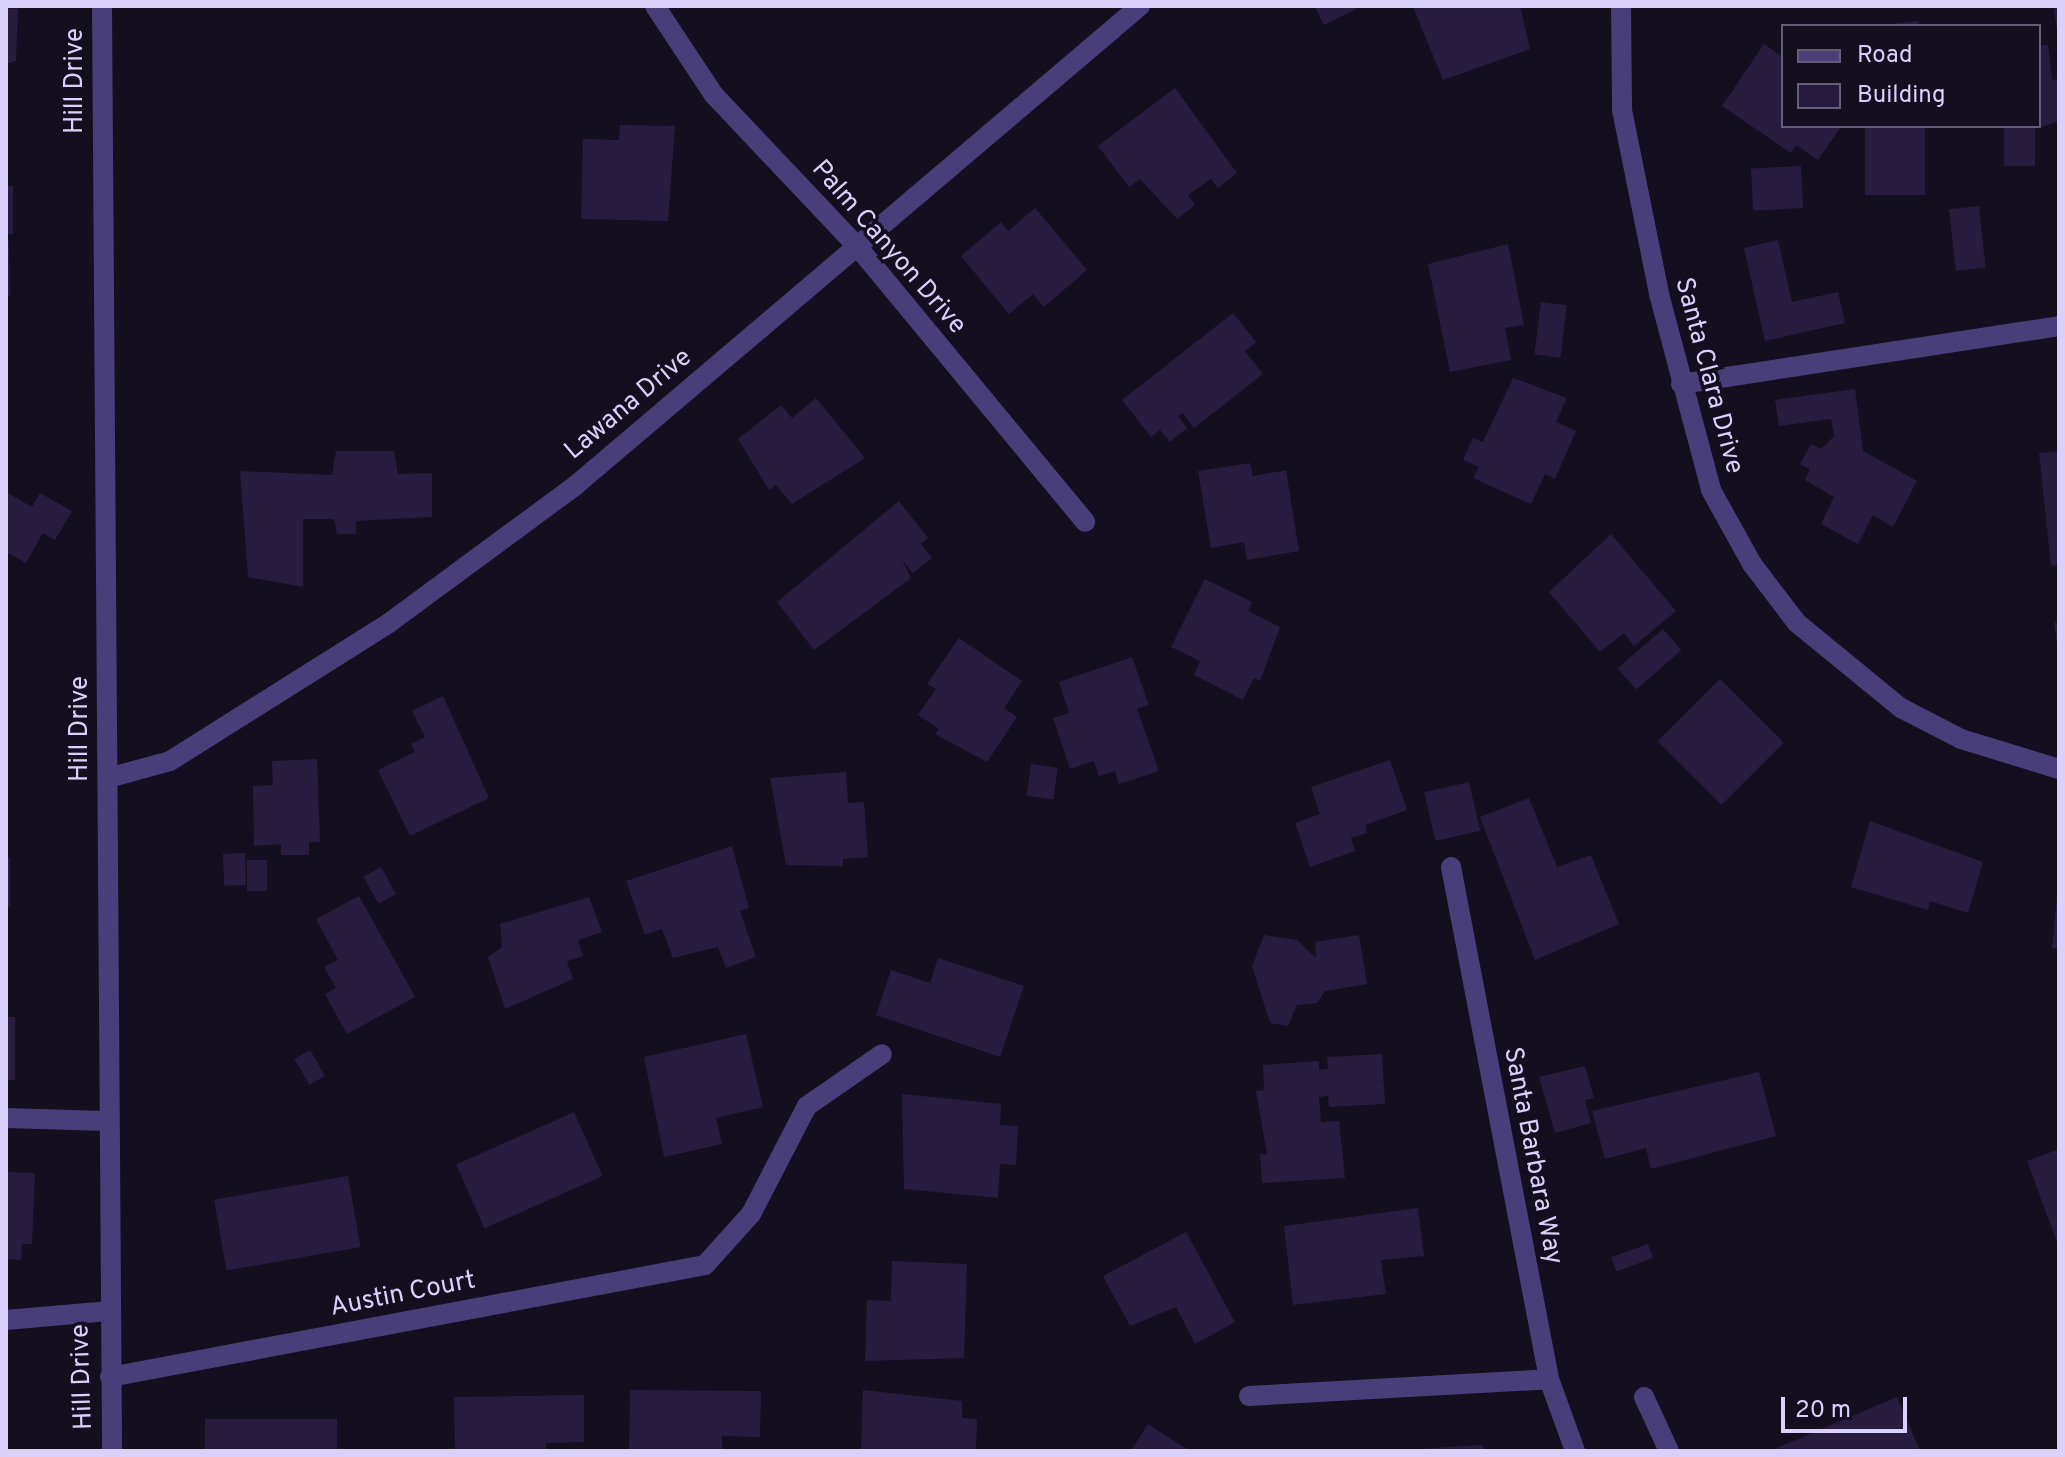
<!DOCTYPE html>
<style>
body{margin:0}
#map{position:relative;width:2065px;height:1457px;overflow:hidden;background:#130f1f;font-family:Overpass,sans-serif}
div>[style]{position:absolute}
.building>*{inset:0;background:#271c3e;transform-origin:0 0}
.minor>*{height:20px;margin:-10px;padding:0 10px;transform-origin:10px;border-radius:10px;background:#473e7a}
span{translate:-50% -50%;white-space:nowrap;text-align:center;line-height:1.15;-webkit-text-stroke:7px #130f1f;paint-order:stroke}
.street-label{font-size:26px;color:#dad1fb}
.frame{position:absolute;inset:0;border:8px solid #dad1fb;pointer-events:none}
.legend{position:absolute;left:1781px;top:24px;width:260px;height:104px;box-sizing:border-box;background:#130f1f;border:2px solid #635d77;margin:0;padding:10px 14px;list-style:none;font-size:24px;color:#dad1fb}
.legend li{display:flex;align-items:center;gap:16px;height:40px}
.legend b{width:40px;border:2px solid #635d77}
.scale{position:absolute;left:1781px;top:1397px;width:126px;height:36px;box-sizing:border-box;border:4px solid #dad1fb;border-top:0;padding-left:10px;font-size:24px;line-height:28px;white-space:nowrap;color:#dad1fb;-webkit-text-stroke:6px #130f1f;paint-order:stroke}
</style>
<div id="map">
<div class="building">
<div style="clip-path:polygon(1315px 6px,1355px 6px,1356px 9px,1324px 25px)"></div>
<div style="clip-path:polygon(1520px 6px,1530px 49px,1443px 80px,1413px 7px)"></div>
<div style="clip-path:polygon(6px 8px,18px 9px,16px 61px,6px 64px)"></div>
<div style="clip-path:polygon(2054px 9px,2059px 9px,2059px 31px,2057px 31px)"></div>
<div style="clip-path:polygon(1919px 21px,1919px 26px,1891px 26px,1891px 24px)"></div>
<div style="clip-path:polygon(1764px 44px,1783px 57px,1783px 126px,1840px 128px,1818px 160px,1796px 145px,1791px 153px,1722px 106px)"></div>
<div style="clip-path:polygon(2048px 45px,2052px 80px,2059px 79px,2059px 121px,2039px 128px,2039px 46px)"></div>
<div style="clip-path:polygon(1175px 88px,1237px 173px,1218px 188px,1211px 179px,1188px 195px,1195px 205px,1177px 219px,1140px 179px,1129px 187px,1098px 146px)"></div>
<div style="clip-path:polygon(620px 125px,675px 126px,668px 221px,581px 219px,583px 139px,619px 140px)"></div>
<div style="left:1865px;top:126px;width:60px;height:69px"></div>
<div style="left:2004px;top:126px;width:31px;height:40px"></div>
<div style="left:1801px;top:166px;width:42px;height:50px;rotate:87deg"></div>
<div style="left:6px;top:186px;width:7px;height:48px"></div>
<div style="left:1979px;top:206px;width:62px;height:30px;rotate:84deg"></div>
<div style="clip-path:polygon(1035px 208px,1087px 270px,1044px 307px,1033px 294px,1009px 314px,961px 256px,1001px 222px,1008px 231px)"></div>
<div style="clip-path:polygon(1778px 240px,1792px 302px,1838px 292px,1845px 323px,1765px 341px,1744px 248px)"></div>
<div style="clip-path:polygon(6px 241px,9px 241px,10px 296px,6px 296px)"></div>
<div style="clip-path:polygon(1508px 244px,1524px 325px,1505px 328px,1511px 360px,1450px 372px,1428px 264px)"></div>
<div style="left:1541px;top:302px;width:26px;height:53px;rotate:7deg"></div>
<div style="clip-path:polygon(1233px 313px,1256px 342px,1245px 351px,1263px 374px,1194px 428px,1183px 413px,1178px 416px,1187px 428px,1170px 442px,1160px 430px,1151px 437px,1122px 400px)"></div>
<div style="clip-path:polygon(1513px 378px,1567px 398px,1556px 422px,1576px 431px,1555px 479px,1545px 474px,1531px 504px,1473px 478px,1479px 467px,1463px 460px,1473px 438px,1483px 442px)"></div>
<div style="clip-path:polygon(1855px 389px,1863px 451px,1917px 481px,1893px 527px,1873px 515px,1858px 544px,1821px 524px,1834px 497px,1805px 480px,1810px 469px,1800px 464px,1811px 444px,1821px 449px,1834px 436px,1831px 419px,1779px 426px,1775px 400px)"></div>
<div style="clip-path:polygon(816px 398px,865px 458px,792px 504px,776px 485px,769px 490px,738px 439px,781px 405px,792px 418px)"></div>
<div style="clip-path:polygon(336px 451px,394px 451px,398px 474px,432px 473px,432px 517px,356px 521px,356px 534px,337px 534px,334px 519px,303px 519px,303px 587px,248px 577px,240px 471px,332px 475px)"></div>
<div style="clip-path:polygon(2059px 451px,2059px 565px,2051px 566px,2039px 453px)"></div>
<div style="clip-path:polygon(1250px 463px,1253px 476px,1286px 470px,1299px 551px,1247px 560px,1244px 542px,1211px 548px,1198px 471px)"></div>
<div style="clip-path:polygon(6px 492px,32px 507px,40px 493px,72px 511px,55px 540px,43px 533px,26px 563px,6px 552px)"></div>
<div style="clip-path:polygon(899px 501px,928px 538px,921px 544px,932px 558px,913px 573px,902px 560px,911px 578px,814px 650px,777px 602px)"></div>
<div style="clip-path:polygon(1611px 534px,1676px 611px,1634px 646px,1624px 633px,1600px 652px,1549px 592px)"></div>
<div style="clip-path:polygon(1205px 579px,1252px 602px,1248px 611px,1280px 627px,1260px 681px,1254px 678px,1243px 700px,1194px 675px,1200px 661px,1171px 647px)"></div>
<div style="clip-path:polygon(2059px 622px,2059px 643px,2057px 643px,2054px 623px)"></div>
<div style="left:1663px;top:629px;width:28px;height:60px;rotate:49deg"></div>
<div style="clip-path:polygon(959px 638px,1022px 681px,1004px 708px,1017px 717px,987px 762px,935px 734px,939px 729px,918px 715px,936px 689px,927px 684px)"></div>
<div style="clip-path:polygon(1132px 657px,1149px 705px,1137px 709px,1159px 771px,1119px 784px,1115px 771px,1099px 776px,1094px 761px,1070px 769px,1053px 718px,1069px 713px,1059px 682px)"></div>
<div style="left:1720px;top:679px;width:90px;height:88px;rotate:45deg"></div>
<div style="clip-path:polygon(443px 696px,489px 798px,410px 836px,378px 770px,415px 752px,411px 744px,425px 737px,412px 711px)"></div>
<div style="clip-path:polygon(317px 759px,320px 842px,309px 842px,309px 855px,281px 855px,281px 844px,254px 846px,253px 786px,273px 785px,272px 761px)"></div>
<div style="clip-path:polygon(1390px 760px,1407px 810px,1365px 825px,1367px 833px,1351px 838px,1355px 851px,1310px 867px,1295px 823px,1320px 814px,1311px 787px)"></div>
<div style="left:1031px;top:764px;width:27px;height:32px;rotate:8deg"></div>
<div style="clip-path:polygon(846px 772px,848px 803px,864px 802px,868px 857px,843px 859px,843px 866px,786px 865px,770px 778px)"></div>
<div style="left:1469px;top:782px;width:50px;height:46px;rotate:77deg"></div>
<div style="clip-path:polygon(1529px 798px,1557px 867px,1591px 855px,1619px 924px,1535px 960px,1480px 817px)"></div>
<div style="clip-path:polygon(1870px 821px,1983px 862px,1968px 913px,1930px 901px,1928px 910px,1851px 887px)"></div>
<div style="clip-path:polygon(732px 846px,749px 908px,740px 911px,756px 957px,726px 968px,718px 947px,673px 958px,662px 929px,645px 935px,626px 881px)"></div>
<div style="left:245px;top:853px;width:32px;height:22px;rotate:88deg"></div>
<div style="left:6px;top:858px;width:4px;height:49px"></div>
<div style="left:247px;top:860px;width:20px;height:31px"></div>
<div style="left:381px;top:867px;width:31px;height:20px;rotate:61deg"></div>
<div style="clip-path:polygon(2059px 880px,2059px 949px,2052px 948px)"></div>
<div style="clip-path:polygon(359px 896px,415px 997px,347px 1034px,325px 994px,336px 988px,324px 967px,338px 960px,316px 919px)"></div>
<div style="clip-path:polygon(589px 897px,602px 932px,578px 940px,583px 956px,567px 961px,573px 979px,505px 1009px,488px 957px,502px 947px,500px 924px)"></div>
<div style="clip-path:polygon(1264px 935px,1297px 940px,1316px 958px,1315px 942px,1359px 935px,1367px 984px,1325px 991px,1317px 1003px,1297px 1005px,1288px 1026px,1270px 1023px,1252px 966px)"></div>
<div style="clip-path:polygon(938px 958px,1024px 986px,1000px 1057px,876px 1015px,891px 970px,930px 983px)"></div>
<div style="left:6px;top:1017px;width:9px;height:63px"></div>
<div style="clip-path:polygon(746px 1034px,763px 1107px,716px 1118px,722px 1144px,664px 1157px,644px 1057px)"></div>
<div style="left:310px;top:1050px;width:30px;height:18px;rotate:60deg"></div>
<div style="clip-path:polygon(1382px 1054px,1385px 1104px,1329px 1107px,1328px 1096px,1319px 1097px,1321px 1122px,1339px 1121px,1345px 1178px,1262px 1183px,1260px 1154px,1267px 1154px,1256px 1091px,1264px 1090px,1263px 1065px,1319px 1061px,1319px 1070px,1328px 1069px,1327px 1057px)"></div>
<div style="clip-path:polygon(1585px 1066px,1594px 1098px,1585px 1100px,1591px 1123px,1555px 1133px,1539px 1077px)"></div>
<div style="clip-path:polygon(1759px 1072px,1776px 1136px,1651px 1169px,1646px 1148px,1605px 1159px,1592px 1111px)"></div>
<div style="clip-path:polygon(902px 1094px,1001px 1104px,1000px 1125px,1018px 1126px,1016px 1165px,1000px 1164px,998px 1198px,904px 1189px)"></div>
<div style="left:574px;top:1112px;width:70px;height:129px;rotate:66deg"></div>
<div style="clip-path:polygon(2059px 1149px,2059px 1247px,2027px 1161px)"></div>
<div style="clip-path:polygon(6px 1172px,35px 1173px,32px 1244px,22px 1244px,21px 1260px,6px 1259px)"></div>
<div style="left:348px;top:1176px;width:72px;height:136px;rotate:80deg"></div>
<div style="clip-path:polygon(1418px 1208px,1424px 1256px,1381px 1260px,1386px 1294px,1293px 1305px,1284px 1226px)"></div>
<div style="clip-path:polygon(1186px 1232px,1235px 1322px,1195px 1344px,1176px 1307px,1130px 1326px,1103px 1276px)"></div>
<div style="left:1648px;top:1244px;width:15px;height:39px;rotate:70deg"></div>
<div style="clip-path:polygon(892px 1261px,967px 1264px,964px 1358px,865px 1361px,867px 1300px,891px 1301px)"></div>
<div style="clip-path:polygon(630px 1390px,761px 1391px,760px 1437px,722px 1436px,722px 1451px,629px 1451px)"></div>
<div style="clip-path:polygon(863px 1390px,962px 1401px,962px 1418px,977px 1419px,976px 1450px,861px 1449px)"></div>
<div style="clip-path:polygon(584px 1395px,584px 1442px,546px 1443px,546px 1451px,455px 1451px,454px 1397px)"></div>
<div style="clip-path:polygon(1897px 1397px,1920px 1451px,1770px 1451px)"></div>
<div style="left:205px;top:1419px;width:132px;height:32px"></div>
<div style="clip-path:polygon(1148px 1424px,1190px 1451px,1131px 1451px)"></div>
<div style="clip-path:polygon(1483px 1445px,1484px 1451px,1431px 1451px,1431px 1448px)"></div>
</div>
<div class="minor">
<div style="left:102px;top:6px;width:1445px;rotate:89.6deg"></div>
<div style="left:655px;top:6px;width:107px;rotate:56.5deg"></div>
<div style="left:714px;top:95px;width:208px;rotate:46.6deg"></div>
<div style="left:857px;top:246px;width:358px;rotate:50.4deg"></div>
<div style="left:1621px;top:6px;width:104px;rotate:89.4deg"></div>
<div style="left:1622px;top:110px;width:188px;rotate:78.6deg"></div>
<div style="left:1659px;top:294px;width:203px;rotate:75.1deg"></div>
<div style="left:1711px;top:490px;width:85px;rotate:61deg"></div>
<div style="left:1752px;top:564px;width:74px;rotate:52.7deg"></div>
<div style="left:1797px;top:623px;width:134px;rotate:39.3deg"></div>
<div style="left:1901px;top:708px;width:68px;rotate:27.3deg"></div>
<div style="left:1961px;top:739px;width:102px;rotate:17deg"></div>
<div style="left:1681px;top:384px;width:382px;rotate:-8.7deg"></div>
<div style="left:108px;top:778px;width:64px;rotate:-15.3deg"></div>
<div style="left:170px;top:761px;width:259px;rotate:-32.2deg"></div>
<div style="left:389px;top:623px;width:232px;rotate:-36.4deg"></div>
<div style="left:576px;top:485px;width:740px;rotate:-40.34deg"></div>
<div style="left:1451px;top:867px;width:521px;rotate:79.16deg"></div>
<div style="left:1549px;top:1379px;width:77px;rotate:70.1deg"></div>
<div style="left:6px;top:1118px;width:99px;rotate:1.7deg"></div>
<div style="left:6px;top:1320px;width:102px;rotate:-5deg"></div>
<div style="left:110px;top:1377px;width:605px;rotate:-10.66deg"></div>
<div style="left:705px;top:1265px;width:69px;rotate:-48deg"></div>
<div style="left:751px;top:1214px;width:122px;rotate:-62.6deg"></div>
<div style="left:807px;top:1106px;width:91px;rotate:-34.7deg"></div>
<div style="left:1249px;top:1396px;width:300px;rotate:-3.2deg"></div>
<div style="left:1644px;top:1397px;width:60px;rotate:65.2deg"></div>
</div>
<div class="street-label">
<span style="left:76px;top:81px;rotate:-90deg">Hill Drive</span>
<span style="left:888px;top:248px;rotate:49deg">Palm Canyon Drive</span>
<span style="left:1708px;top:376px;rotate:75deg">Santa Clara Drive</span>
<span style="left:629px;top:405px;rotate:-40deg">Lawana Drive</span>
<span style="left:81px;top:729px;rotate:-90deg">Hill Drive</span>
<span style="left:1532px;top:1156px;rotate:79deg">Santa Barbara Way</span>
<span style="left:403px;top:1295px;rotate:-11deg">Austin Court</span>
<span style="left:83px;top:1377px;rotate:-92deg">Hill Drive</span>
</div>
<div class="frame"></div>
<ul class="legend">
<li><b style="height:10px;background:#473e7a"></b>Road</li>
<li><b style="height:22px;background:#271c3e"></b>Building</li>
</ul>
<div class="scale">20 m</div>
</div>
